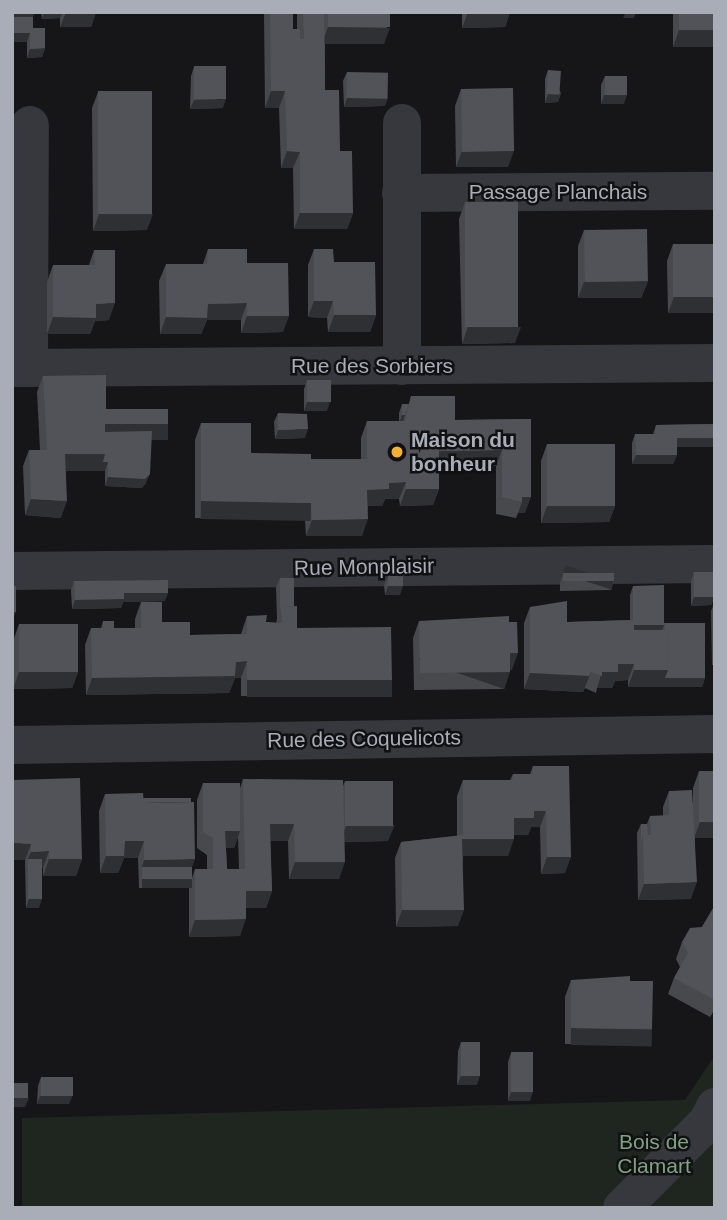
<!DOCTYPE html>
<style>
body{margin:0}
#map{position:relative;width:727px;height:1220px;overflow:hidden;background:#161618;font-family:Arial,sans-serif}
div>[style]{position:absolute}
.green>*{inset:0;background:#1e261f}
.street>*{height:38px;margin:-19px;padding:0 19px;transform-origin:19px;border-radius:19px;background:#37383d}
.wall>*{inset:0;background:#47494d}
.shaded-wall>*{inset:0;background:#2f3033;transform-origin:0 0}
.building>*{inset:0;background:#525359;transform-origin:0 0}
.dots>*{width:19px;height:19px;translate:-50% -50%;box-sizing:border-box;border:4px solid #111113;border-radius:50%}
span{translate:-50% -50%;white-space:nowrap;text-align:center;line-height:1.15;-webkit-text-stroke:5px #111113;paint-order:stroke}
.street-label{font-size:21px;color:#a8adb8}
.poi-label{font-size:21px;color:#a8adb8;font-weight:700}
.left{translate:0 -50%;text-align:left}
.park-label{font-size:21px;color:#7fa381}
.frame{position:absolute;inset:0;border:14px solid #a8adb8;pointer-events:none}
</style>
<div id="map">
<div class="green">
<div style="clip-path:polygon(715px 1055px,715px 1208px,22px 1208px,22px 1118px,685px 1100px)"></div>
</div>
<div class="street">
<div style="left:402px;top:123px;width:243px;rotate:90deg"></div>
<div style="left:401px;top:193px;width:314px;rotate:-0.4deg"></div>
<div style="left:12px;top:368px;width:703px;rotate:-0.41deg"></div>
<div style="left:29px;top:368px;width:243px;rotate:-89.8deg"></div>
<div style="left:12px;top:571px;width:703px;rotate:-0.57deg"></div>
<div style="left:12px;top:745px;width:703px;rotate:-0.9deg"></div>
<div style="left:622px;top:1208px;width:122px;rotate:-45.3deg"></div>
<div style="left:708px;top:1121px;width:16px;rotate:-63deg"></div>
</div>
<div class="wall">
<div style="clip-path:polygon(12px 12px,34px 12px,33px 17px,33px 28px,45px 48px,42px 57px,27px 58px,27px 42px)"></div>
<div style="clip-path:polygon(41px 12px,96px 12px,91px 27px,60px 27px,60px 18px,42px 19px)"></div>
<div style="clip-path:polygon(264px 12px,293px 12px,293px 29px,297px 29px,297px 12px,390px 12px,384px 44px,325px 44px,325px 90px,340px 151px,353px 213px,347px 229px,294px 229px,293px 168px,281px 168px,279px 108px,265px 108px)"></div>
<div style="clip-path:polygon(462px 12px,510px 12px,505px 27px,462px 28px)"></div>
<div style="clip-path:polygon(673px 12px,715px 12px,673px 47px)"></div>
<div style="clip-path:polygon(194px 67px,223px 108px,190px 109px,191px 76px)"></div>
<div style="clip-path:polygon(548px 70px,561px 93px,558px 102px,545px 103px,545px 79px)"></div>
<div style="clip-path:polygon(347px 72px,385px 106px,344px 107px,343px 81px)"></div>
<div style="clip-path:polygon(605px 76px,624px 104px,601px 104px,601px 85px)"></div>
<div style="clip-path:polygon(461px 89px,508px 167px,456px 167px,455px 106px)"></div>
<div style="clip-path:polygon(98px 92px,147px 230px,93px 231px,92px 108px)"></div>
<div style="clip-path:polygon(465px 202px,515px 343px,462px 344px,459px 219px)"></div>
<div style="clip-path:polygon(584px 230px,648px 281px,641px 298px,578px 298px,578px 246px)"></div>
<div style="clip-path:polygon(673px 244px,715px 244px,715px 313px,668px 313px,667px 261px)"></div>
<div style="clip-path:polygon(208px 249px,247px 263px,283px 332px,241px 333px,241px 320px,207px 320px,201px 334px,160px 334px,159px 281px,166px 264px,203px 264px)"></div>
<div style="clip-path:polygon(314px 249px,334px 262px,376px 315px,370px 332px,328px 332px,327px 318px,308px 317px,308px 265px)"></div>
<div style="clip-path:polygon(94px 250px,109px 320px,95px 321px,90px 334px,47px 334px,47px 282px,53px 265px,89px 265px)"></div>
<div style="clip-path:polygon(43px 376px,162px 440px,151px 440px,146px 483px,142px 488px,105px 486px,105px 471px,66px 471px,61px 518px,25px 515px,23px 466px,29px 450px,40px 450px,37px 392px)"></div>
<div style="clip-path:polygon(307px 380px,327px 411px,304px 411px,304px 389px)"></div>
<div style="clip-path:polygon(411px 396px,455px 420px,531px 419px,525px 513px,518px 513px,516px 518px,496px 514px,496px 466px,439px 467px,439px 489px,433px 505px,400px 506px,399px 499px,385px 499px,382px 506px,368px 506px,362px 536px,306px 536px,305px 520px,195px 518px,195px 440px,201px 423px,251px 453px,311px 459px,361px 459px,361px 438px,367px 421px,399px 421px,399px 413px,402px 404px,409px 404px)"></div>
<div style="clip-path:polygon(278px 413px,305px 438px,275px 439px,274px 422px)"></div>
<div style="clip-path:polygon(715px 424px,715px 447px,677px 447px,677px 455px,673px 464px,632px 464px,632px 443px,635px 434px,653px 434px,656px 425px)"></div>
<div style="clip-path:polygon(547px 444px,615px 506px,609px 522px,541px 523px,541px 461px)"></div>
<div style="clip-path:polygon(694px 572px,715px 596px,711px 605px,691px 606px,691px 581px)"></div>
<div style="clip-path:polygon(563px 575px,614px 581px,611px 590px,560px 591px,560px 583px)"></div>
<div style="clip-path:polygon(388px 577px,400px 595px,385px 595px,384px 585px)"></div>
<div style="clip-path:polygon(280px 578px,294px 606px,297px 628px,392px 680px,386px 697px,241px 696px,241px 678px,235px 678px,229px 693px,86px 695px,85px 645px,91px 628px,101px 628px,103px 621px,114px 628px,135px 628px,135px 619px,141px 602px,162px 622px,190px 635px,241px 634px,247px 616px,266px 622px,276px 623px,277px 619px,276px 587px)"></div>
<div style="clip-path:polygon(74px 581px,165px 601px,123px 602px,121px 608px,72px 609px,71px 590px)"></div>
<div style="clip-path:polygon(633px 586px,664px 624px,705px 678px,702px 687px,628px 687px,628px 680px,615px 681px,612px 688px,597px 688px,596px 693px,585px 688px,583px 692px,524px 689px,524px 623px,530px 607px,567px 622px,630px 620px,630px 595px)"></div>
<div style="clip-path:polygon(715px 601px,715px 665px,712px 665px,711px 611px)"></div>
<div style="clip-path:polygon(419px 621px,512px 670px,510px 670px,504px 689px,414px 690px,413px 638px)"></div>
<div style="clip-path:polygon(19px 624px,78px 672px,72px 688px,13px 689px,13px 641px)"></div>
<div style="clip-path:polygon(533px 766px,565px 873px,541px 874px,540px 827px,531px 827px,528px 835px,514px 835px,508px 856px,463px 856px,458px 926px,396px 927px,395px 858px,401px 842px,457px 836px,457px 796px,463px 780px,510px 780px,513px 774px,530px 774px)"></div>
<div style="clip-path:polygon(699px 771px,715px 771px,715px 838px,695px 838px,691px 899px,638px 900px,637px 833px,641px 824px,647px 824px,650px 816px,663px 816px,663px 807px,669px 791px,693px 803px,693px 788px)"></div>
<div style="clip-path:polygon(evenodd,243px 779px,343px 786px,345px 781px,388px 841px,344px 842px,339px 879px,289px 879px,288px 841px,270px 841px,272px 891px,266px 908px,246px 908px,240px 936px,189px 937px,189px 887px,189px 888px,139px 888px,138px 858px,124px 858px,118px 873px,100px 873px,99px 811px,105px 794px,144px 798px,192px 867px,192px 878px,195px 869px,207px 869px,207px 855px,197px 848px,197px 800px,203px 783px,240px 788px,243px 779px,238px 837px,239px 869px,227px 869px,226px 848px,234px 848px,238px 837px)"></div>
<div style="clip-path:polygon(12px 780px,82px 859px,76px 876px,43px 876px,43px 868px,42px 868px,39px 908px,26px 908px,25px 860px)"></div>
<div style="clip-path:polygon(715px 905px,715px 1009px,710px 1017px,668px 994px,674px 978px,680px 967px,676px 959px,682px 942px,702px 927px)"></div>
<div style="clip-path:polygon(571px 980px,630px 981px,652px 1029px,646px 1045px,565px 1044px,565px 997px)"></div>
<div style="clip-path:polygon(461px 1042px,477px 1085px,457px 1085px,458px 1051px)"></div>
<div style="clip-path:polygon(511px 1053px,530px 1101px,508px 1101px,508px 1062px)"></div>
<div style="clip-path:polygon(41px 1077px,69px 1104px,37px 1104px,38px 1086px)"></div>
</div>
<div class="shaded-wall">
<div style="clip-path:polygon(12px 12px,34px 12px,30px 26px,12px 26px)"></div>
<div style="clip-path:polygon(44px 12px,63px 12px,60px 18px,42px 19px)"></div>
<div style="clip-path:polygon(66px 12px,96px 12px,91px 27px,60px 27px)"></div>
<div style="clip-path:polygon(468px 12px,510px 12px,505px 27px,462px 28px)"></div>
<div style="clip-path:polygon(626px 12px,636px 12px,634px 18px,623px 18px)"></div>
<div style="clip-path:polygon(328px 27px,390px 28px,384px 44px,322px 44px)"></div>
<div style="clip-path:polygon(679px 30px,715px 30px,715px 47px,673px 47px)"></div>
<div style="clip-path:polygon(12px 33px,30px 33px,27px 42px,12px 42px)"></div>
<div style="clip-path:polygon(45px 48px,42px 57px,27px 58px,30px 49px)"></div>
<div style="clip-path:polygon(271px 91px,285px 91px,279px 108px,265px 108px)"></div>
<div style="clip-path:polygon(561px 93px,558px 102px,545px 103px,548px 94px)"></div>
<div style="clip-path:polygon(604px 95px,627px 95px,624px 104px,601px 104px)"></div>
<div style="clip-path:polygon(347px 98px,388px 98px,385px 106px,344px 107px)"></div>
<div style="clip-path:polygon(226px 99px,223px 108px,190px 109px,194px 100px)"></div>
<div style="clip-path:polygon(287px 151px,300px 152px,293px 168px,281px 168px)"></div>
<div style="clip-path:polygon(462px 151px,514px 151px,508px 167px,456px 167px)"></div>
<div style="clip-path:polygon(300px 213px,353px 213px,347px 229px,294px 229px)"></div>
<div style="clip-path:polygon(99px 214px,153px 214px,147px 230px,93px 231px)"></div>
<div style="clip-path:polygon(648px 281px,641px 298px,578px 298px,584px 282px)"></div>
<div style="clip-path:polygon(715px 296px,715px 313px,668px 313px,674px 297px)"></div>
<div style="clip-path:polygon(314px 301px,333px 301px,327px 318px,308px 317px)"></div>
<div style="clip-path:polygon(115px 303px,109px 320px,95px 321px,90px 334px,47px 334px,53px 317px,96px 304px)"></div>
<div style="clip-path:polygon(247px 303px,241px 320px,207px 320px,201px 334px,160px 334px,166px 317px,208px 304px)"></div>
<div style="clip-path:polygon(334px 315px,376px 315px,370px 332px,328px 332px)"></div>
<div style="clip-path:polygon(247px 316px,289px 316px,283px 332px,241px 333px)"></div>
<div style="clip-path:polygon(468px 327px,521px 327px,515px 343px,462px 344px)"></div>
<div style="clip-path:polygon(307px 402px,330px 402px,327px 411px,304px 411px)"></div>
<div style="clip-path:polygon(402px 415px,405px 415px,402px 424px,399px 424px)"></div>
<div style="left:105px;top:424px;width:63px;height:16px"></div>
<div style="clip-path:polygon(308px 429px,305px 438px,275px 439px,278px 430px)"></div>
<div style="left:677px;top:438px;width:38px;height:9px"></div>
<div style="clip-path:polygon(502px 450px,496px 466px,433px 467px,439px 451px)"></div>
<div style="clip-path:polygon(65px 454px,105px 454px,108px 462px,105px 471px,59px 471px)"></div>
<div style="clip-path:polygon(636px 455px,677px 455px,673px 464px,632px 464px)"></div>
<div style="clip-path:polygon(150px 474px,146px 483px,142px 488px,105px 486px,108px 477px)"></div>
<div style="clip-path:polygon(406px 482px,399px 499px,385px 499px,382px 506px,361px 506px,367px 490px,389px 483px)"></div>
<div style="clip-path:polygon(406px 489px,439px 489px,433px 505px,400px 506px)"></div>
<div style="clip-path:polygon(522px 497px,531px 497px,525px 513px,518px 513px,522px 502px)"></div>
<div style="clip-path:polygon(31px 499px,67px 501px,61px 518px,25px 515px)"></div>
<div style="left:201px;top:501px;width:110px;height:18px;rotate:1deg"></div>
<div style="clip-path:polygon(547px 506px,615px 506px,609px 522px,541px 523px)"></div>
<div style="clip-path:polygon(368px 519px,362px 536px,306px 536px,312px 520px)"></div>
<div style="left:614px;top:581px;width:9px;height:51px;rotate:108deg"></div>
<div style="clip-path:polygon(388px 586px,403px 586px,400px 595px,385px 595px)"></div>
<div style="clip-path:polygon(124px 593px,168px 593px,165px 601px,123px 602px,121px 608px,72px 609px,75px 600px)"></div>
<div style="clip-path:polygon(715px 596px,711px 605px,691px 606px,694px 597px)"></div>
<div style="clip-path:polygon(12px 612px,16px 612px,12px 621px)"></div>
<div style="clip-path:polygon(633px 625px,664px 625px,661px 633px,629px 634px)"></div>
<div style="clip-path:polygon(510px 653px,518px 653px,512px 670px,504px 669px)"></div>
<div style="clip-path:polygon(247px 661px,241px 678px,235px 678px,229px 693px,86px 695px,92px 678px,236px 662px)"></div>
<div style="clip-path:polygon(618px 664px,634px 664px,628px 680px,615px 681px,612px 688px,597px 688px,602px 672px)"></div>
<div style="clip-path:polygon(634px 670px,668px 670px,705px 678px,702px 687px,628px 687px)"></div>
<div style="clip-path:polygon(19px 672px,78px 672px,72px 688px,13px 689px)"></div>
<div style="left:510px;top:672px;width:18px;height:90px;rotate:109deg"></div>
<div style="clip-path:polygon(591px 672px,583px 692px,524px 689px,530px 673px)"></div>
<div style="left:247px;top:680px;width:145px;height:17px"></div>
<div style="clip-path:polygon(534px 811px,546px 811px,540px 827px,531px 827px,528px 835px,508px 835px,514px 818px)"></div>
<div style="clip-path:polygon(715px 821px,715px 838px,694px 838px,700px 822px)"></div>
<div style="clip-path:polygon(270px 824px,294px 824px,288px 841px,264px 841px)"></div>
<div style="clip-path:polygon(395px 825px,388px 841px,340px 842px,346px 826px)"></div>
<div style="clip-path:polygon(225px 831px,240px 831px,234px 848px,219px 848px)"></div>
<div style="clip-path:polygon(462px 839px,514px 839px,508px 856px,456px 856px)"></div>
<div style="clip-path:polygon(125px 841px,144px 841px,138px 858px,124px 858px,118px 873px,100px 873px,106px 856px)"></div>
<div style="clip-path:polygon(12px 843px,31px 844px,25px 860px,12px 860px)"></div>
<div style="clip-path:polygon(49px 851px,43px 868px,29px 868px,28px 859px,31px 852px)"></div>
<div style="clip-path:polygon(547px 857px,571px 857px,565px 873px,541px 874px)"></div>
<div style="clip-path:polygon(49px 859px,82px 859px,76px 876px,43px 876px)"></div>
<div style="clip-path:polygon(195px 859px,189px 876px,142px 867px,144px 860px)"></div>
<div style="clip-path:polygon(295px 862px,345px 862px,339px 879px,289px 879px)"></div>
<div style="left:142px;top:879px;width:50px;height:9px"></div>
<div style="clip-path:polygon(697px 882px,691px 899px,638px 900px,644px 884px)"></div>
<div style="clip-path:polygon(246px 891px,272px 891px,266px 908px,240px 908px)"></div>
<div style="clip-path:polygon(29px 899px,42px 899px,39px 908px,26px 908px)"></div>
<div style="clip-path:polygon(402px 910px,464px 910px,458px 926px,396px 927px)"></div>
<div style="clip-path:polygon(246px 919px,240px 936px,189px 937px,195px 920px)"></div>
<div style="left:571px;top:1028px;width:81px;height:17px;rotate:1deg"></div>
<div style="clip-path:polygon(461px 1076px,480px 1076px,477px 1085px,457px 1085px)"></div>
<div style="clip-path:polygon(511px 1092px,533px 1092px,530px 1101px,508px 1101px)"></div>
<div style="clip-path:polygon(73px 1095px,69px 1104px,37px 1104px,40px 1096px)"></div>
<div style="clip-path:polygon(12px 1098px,29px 1098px,25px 1107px,12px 1107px)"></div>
</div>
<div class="building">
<div style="clip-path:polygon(270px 12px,293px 12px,293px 39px,304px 39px,303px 12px,324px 12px,325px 90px,339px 90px,340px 151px,352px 151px,353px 213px,300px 213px,300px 152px,287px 151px,285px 91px,271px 91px)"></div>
<div style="left:328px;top:12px;width:62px;height:15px"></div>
<div style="left:679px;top:12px;width:36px;height:18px"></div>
<div style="clip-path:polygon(12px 17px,33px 17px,33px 28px,45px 28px,45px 48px,30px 49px,30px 33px,12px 33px)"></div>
<div style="left:293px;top:29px;width:7px;height:10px"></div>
<div style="left:226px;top:66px;width:33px;height:32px;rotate:90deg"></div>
<div style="left:548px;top:70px;width:13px;height:24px;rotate:4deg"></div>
<div style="left:347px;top:72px;width:41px;height:26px;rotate:1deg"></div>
<div style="left:605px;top:76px;width:22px;height:19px"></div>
<div style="left:513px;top:88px;width:63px;height:52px;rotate:89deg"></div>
<div style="left:152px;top:91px;width:123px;height:54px;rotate:90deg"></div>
<div style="left:465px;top:202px;width:53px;height:125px"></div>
<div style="left:647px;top:229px;width:52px;height:63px;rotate:89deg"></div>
<div style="left:673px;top:244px;width:42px;height:53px"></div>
<div style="clip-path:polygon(208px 249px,247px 249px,247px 263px,288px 263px,289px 316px,247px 316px,247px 303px,208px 304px,207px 318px,166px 317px,166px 264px,207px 264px)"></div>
<div style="clip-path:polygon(314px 249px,333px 249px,334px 262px,375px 262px,376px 315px,334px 315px,333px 301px,314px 301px)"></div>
<div style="clip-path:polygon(94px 250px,115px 250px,115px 303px,96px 304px,96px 318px,53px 317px,53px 265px,95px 265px)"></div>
<div style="clip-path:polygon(106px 375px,106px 409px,168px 409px,168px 424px,105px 424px,105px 454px,65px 454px,67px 501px,31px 499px,29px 450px,47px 450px,43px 376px)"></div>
<div style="left:307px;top:380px;width:24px;height:22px"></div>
<div style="clip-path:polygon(411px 396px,455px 396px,455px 420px,531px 419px,531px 497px,522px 497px,522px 502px,502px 497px,502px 450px,439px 451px,439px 489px,406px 489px,406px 482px,389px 483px,389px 489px,367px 490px,368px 519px,312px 520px,311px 503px,201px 501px,201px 423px,251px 423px,251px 453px,311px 454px,311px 459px,367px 459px,367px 421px,405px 421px)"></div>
<div style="clip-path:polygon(402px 404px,409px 404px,405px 415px,402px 415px)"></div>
<div style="clip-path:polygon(278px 413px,307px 414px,308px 429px,278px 430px)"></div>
<div style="clip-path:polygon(715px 424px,715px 438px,677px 438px,677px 455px,636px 455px,635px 434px,655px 434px,656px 425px)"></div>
<div style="clip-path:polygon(152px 431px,150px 474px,145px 479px,108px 477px,108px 462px,103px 462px,105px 454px,105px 432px)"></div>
<div style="left:547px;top:444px;width:68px;height:62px"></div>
<div style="left:694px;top:572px;width:20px;height:25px"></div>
<div style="left:614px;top:573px;width:8px;height:51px;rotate:90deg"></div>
<div style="left:403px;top:576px;width:10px;height:15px;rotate:90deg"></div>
<div style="clip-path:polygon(280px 578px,294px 578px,294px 606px,281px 607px,280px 611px)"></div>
<div style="clip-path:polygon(168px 580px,168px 593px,124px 593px,124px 599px,75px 600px,74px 581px)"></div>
<div style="clip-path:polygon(664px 585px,664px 625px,634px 625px,634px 620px,633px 620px,633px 586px)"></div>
<div style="left:12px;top:586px;width:4px;height:26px"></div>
<div style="clip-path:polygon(567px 601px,567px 622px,634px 620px,634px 630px,667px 630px,668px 670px,634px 670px,634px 664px,618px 664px,618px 672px,602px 672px,602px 676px,591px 672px,589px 676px,530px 673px,530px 607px)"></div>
<div style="clip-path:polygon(141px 602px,162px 602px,162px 622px,190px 622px,190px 635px,247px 634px,247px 616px,267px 615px,266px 622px,282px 623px,281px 607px,297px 606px,297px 628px,391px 627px,392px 680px,247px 680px,247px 661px,236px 662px,235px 676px,92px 678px,91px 628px,103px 628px,103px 621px,114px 621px,114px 628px,141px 628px)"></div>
<div style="clip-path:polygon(509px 616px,509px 622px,517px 622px,518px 653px,510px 653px,510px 672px,420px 673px,419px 621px)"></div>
<div style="clip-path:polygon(664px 623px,705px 623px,705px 678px,665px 678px,668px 670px,667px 630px,665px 630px)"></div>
<div style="left:19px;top:624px;width:59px;height:48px"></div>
<div style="clip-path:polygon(533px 766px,569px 766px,571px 857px,547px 857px,546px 811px,534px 811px,534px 818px,514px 818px,514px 839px,462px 839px,464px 910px,402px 910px,401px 842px,463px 835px,463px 780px,512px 780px,513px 774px,532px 774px)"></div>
<div style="left:699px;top:771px;width:16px;height:51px"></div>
<div style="clip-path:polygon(80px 778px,82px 859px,49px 859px,49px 851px,31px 852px,31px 844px,12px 843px,12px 780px)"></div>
<div style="clip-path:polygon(243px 779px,343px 780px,345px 862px,295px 862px,294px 824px,270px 824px,272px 891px,246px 891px,246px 919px,195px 920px,195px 869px,213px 869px,213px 838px,203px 832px,203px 783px,240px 783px,240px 831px,225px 831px,227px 869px,245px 869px)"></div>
<div style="left:345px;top:781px;width:48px;height:45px"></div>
<div style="clip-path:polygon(692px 790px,697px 882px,644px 884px,643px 835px,651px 835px,650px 816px,669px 815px,669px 791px)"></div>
<div style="clip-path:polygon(143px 793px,144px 803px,194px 802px,195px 859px,144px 860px,144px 841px,125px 841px,124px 856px,106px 856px,105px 794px)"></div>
<div style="clip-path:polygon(144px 798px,191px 798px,191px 802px,144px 803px)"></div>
<div style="clip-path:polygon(641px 824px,647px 824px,648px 835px,643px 835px,641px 843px)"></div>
<div style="left:28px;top:859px;width:14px;height:40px"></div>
<div style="left:142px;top:867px;width:50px;height:12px"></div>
<div style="clip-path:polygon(715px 905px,715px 1000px,674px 978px,688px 953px,682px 942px,690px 928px,702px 927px)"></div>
<div style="clip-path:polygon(630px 976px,630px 981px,653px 981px,652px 1029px,571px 1028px,571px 980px)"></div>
<div style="left:461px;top:1042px;width:19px;height:34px"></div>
<div style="left:533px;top:1052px;width:40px;height:22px;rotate:90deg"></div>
<div style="left:41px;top:1077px;width:32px;height:19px"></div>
<div style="left:12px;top:1083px;width:16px;height:15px"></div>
</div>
<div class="dots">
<div style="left:397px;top:452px;background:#f2b134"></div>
</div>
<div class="street-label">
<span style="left:558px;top:192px">Passage Planchais</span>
<span style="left:372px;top:366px">Rue des Sorbiers</span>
<span style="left:364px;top:567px;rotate:-1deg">Rue Monplaisir</span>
<span style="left:364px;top:739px;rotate:-1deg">Rue des Coquelicots</span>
</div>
<div class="poi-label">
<span class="left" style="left:411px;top:452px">Maison du<br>bonheur</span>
</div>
<div class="park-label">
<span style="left:654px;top:1154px">Bois de<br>Clamart</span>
</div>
<div class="frame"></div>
</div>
